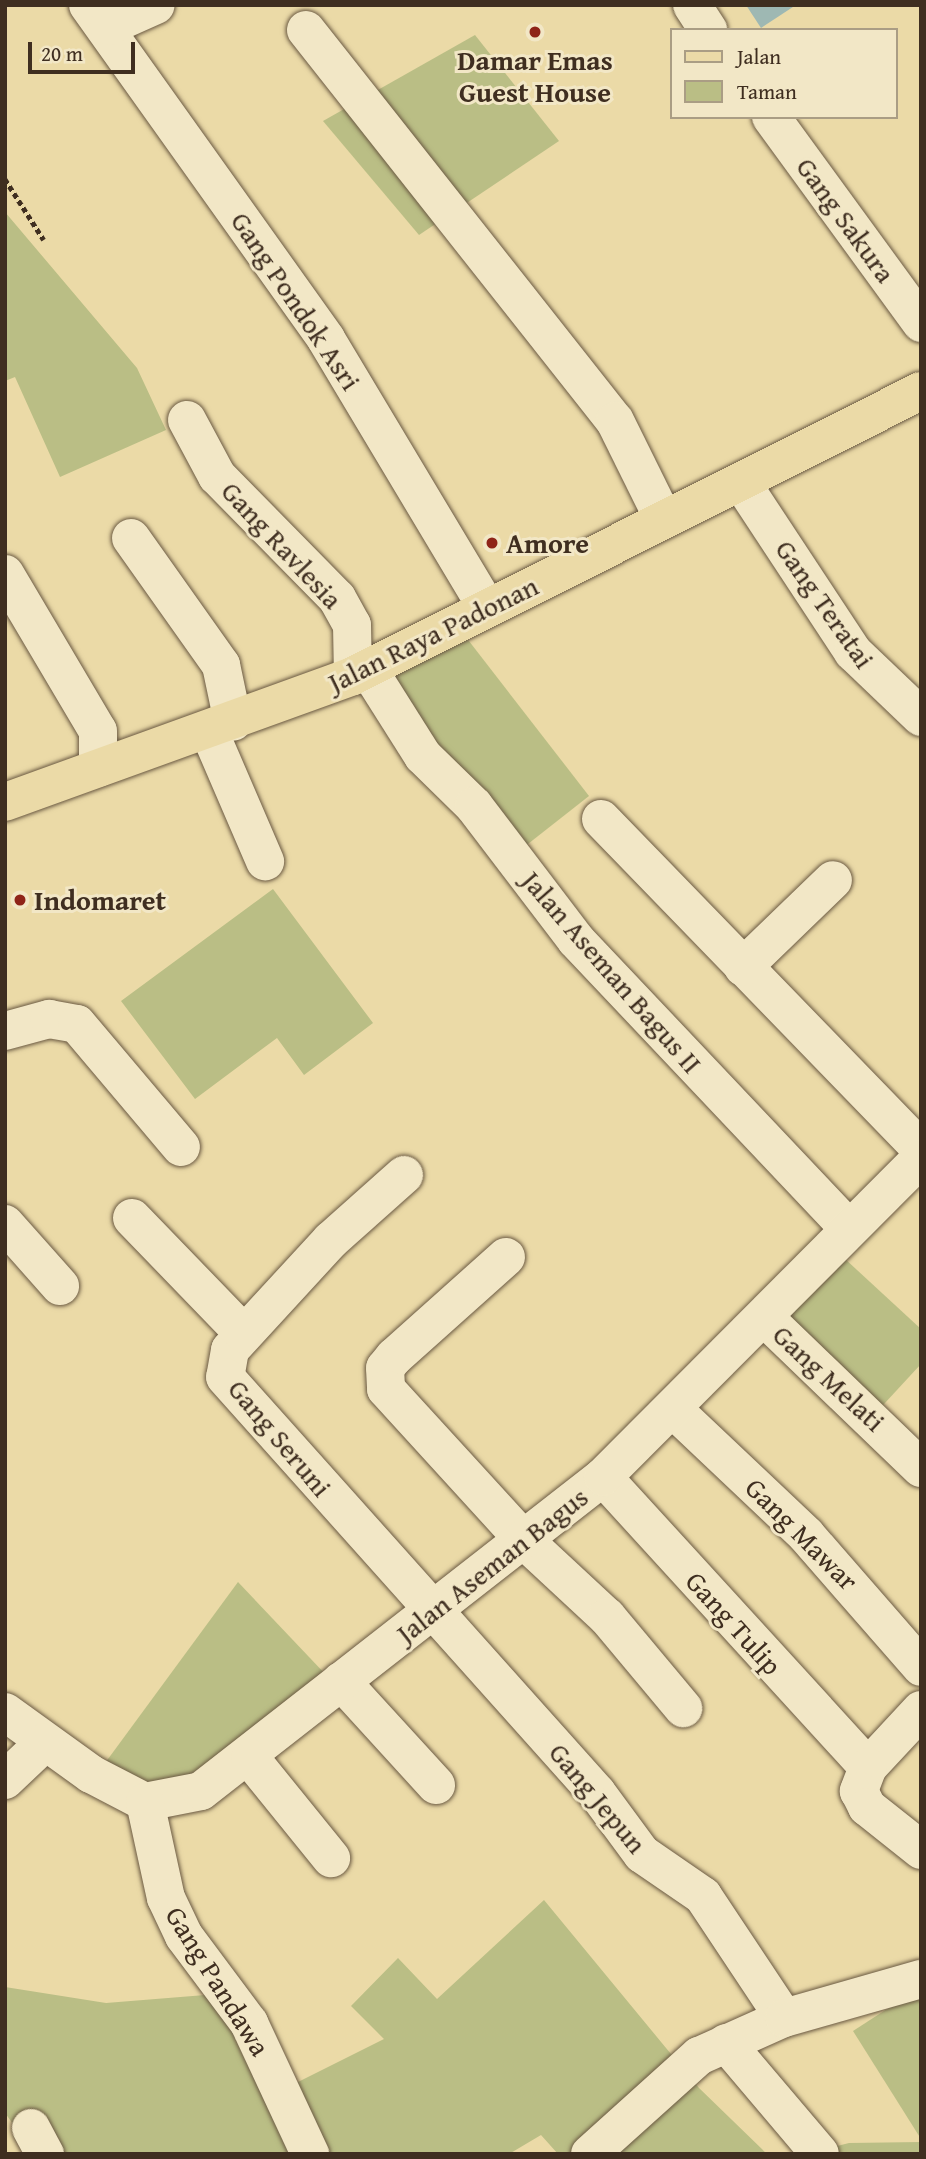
<!DOCTYPE html>
<style>
body{margin:0}
#map{position:relative;width:926px;height:2159px;overflow:hidden;background:#ebdaa7;font-family:"Gentium Book Plus",serif}
div>[style]{position:absolute}
.green>*{inset:0;background:#babe85}
.water>*{inset:0;background:#9eb8b3}
.path>*{height:4.5px;margin-top:-2.25px;transform-origin:0;background:repeating-linear-gradient(90deg,#3f2e20 0 5px,transparent 0 8.5px)}
.roads{filter:drop-shadow(0 0 2px #6a5942) drop-shadow(0 0 2px #6a5942)}
.minor>*{height:38px;margin:-19px;padding:0 19px;transform-origin:19px;border-radius:19px;background:#f2e7c6}
.major>*{height:38px;margin:-19px;padding:0 19px;transform-origin:19px;border-radius:19px;background:#ebdaa7}
.dots>*{width:19px;height:19px;translate:-50% -50%;box-sizing:border-box;border:4px solid #f2e7c6;border-radius:50%}
span{translate:-50% -50%;white-space:nowrap;text-align:center;line-height:1.15;-webkit-text-stroke:6px #f2e7c6;paint-order:stroke}
.poi-label{font-size:28px;color:#3f2e20;font-weight:700}
.left{translate:0 -50%;text-align:left}
.street-label{font-size:28px;color:#3f2e20}
.frame{position:absolute;inset:0;border:7px solid #3f2e20;pointer-events:none}
.legend{position:absolute;left:670px;top:28px;width:228px;height:91px;box-sizing:border-box;background:#f2e7c6;border:2px solid #aa9d84;margin:0;padding:9px 12px;list-style:none;font-size:21px;color:#3f2e20}
.legend li{display:flex;align-items:center;gap:14px;height:35px}
.legend b{width:35px;border:2px solid #aa9d84}
.scale{position:absolute;left:28px;top:42px;width:107px;height:32px;box-sizing:border-box;border:4px solid #3f2e20;border-top:0;padding-left:9px;font-size:21px;line-height:24px;white-space:nowrap;color:#3f2e20;-webkit-text-stroke:5px #f2e7c6;paint-order:stroke}
</style>
<div id="map">
<div class="green">
<div style="clip-path:polygon(475px 35px,559px 141px,419px 235px,323px 121px)"></div>
<div style="clip-path:polygon(5px 212px,137px 368px,166px 430px,60px 477px,15px 377px,5px 381px)"></div>
<div style="clip-path:polygon(462px 632px,589px 796px,519px 851px,358px 684px)"></div>
<div style="clip-path:polygon(273px 889px,373px 1023px,304px 1075px,277px 1038px,195px 1099px,121px 1001px)"></div>
<div style="clip-path:polygon(831px 1246px,921px 1329px,921px 1364px,860px 1430px,753px 1332px)"></div>
<div style="clip-path:polygon(238px 1582px,328px 1677px,205px 1787px,86px 1789px)"></div>
<div style="clip-path:polygon(544px 1900px,699px 2088px,767px 2154px,558px 2154px,541px 2135px,509px 2154px,35px 2154px,5px 2113px,5px 1987px,106px 2003px,230px 1993px,286px 2088px,384px 2039px,351px 2006px,398px 1958px,437px 1999px)"></div>
<div style="clip-path:polygon(921px 1987px,921px 2139px,853px 2031px)"></div>
<div style="clip-path:polygon(921px 2142px,921px 2154px,806px 2154px,849px 2143px)"></div>
</div>
<div class="water">
<div style="clip-path:polygon(746px 5px,796px 5px,761px 28px)"></div>
</div>
<div class="path">
<div style="left:5px;top:179px;width:72px;rotate:57.4deg"></div>
</div>
<div class="roads">
<div class="minor">
<div style="left:88px;top:5px;width:410px;rotate:54.5deg"></div>
<div style="left:326px;top:339px;width:313px;rotate:59.1deg"></div>
<div style="left:692px;top:5px;width:30px;rotate:57deg"></div>
<div style="left:109px;top:26px;width:51px;rotate:-24.1deg"></div>
<div style="left:306px;top:30px;width:498px;rotate:51.7deg"></div>
<div style="left:615px;top:421px;width:110px;rotate:63.7deg"></div>
<div style="left:771px;top:117px;width:255px;rotate:53.9deg"></div>
<div style="left:187px;top:420px;width:64px;rotate:61.8deg"></div>
<div style="left:217px;top:476px;width:171px;rotate:45.5deg"></div>
<div style="left:337px;top:598px;width:31px;rotate:61deg"></div>
<div style="left:352px;top:625px;width:51px;rotate:88.9deg"></div>
<div style="left:741px;top:482px;width:204px;rotate:56.6deg"></div>
<div style="left:853px;top:652px;width:94px;rotate:43.7deg"></div>
<div style="left:131px;top:538px;width:156px;rotate:54.7deg"></div>
<div style="left:221px;top:665px;width:58px;rotate:78.1deg"></div>
<div style="left:5px;top:574px;width:182px;rotate:59.4deg"></div>
<div style="left:98px;top:731px;width:37px;rotate:90deg"></div>
<div style="left:368px;top:669px;width:103px;rotate:57.7deg"></div>
<div style="left:423px;top:756px;width:71px;rotate:44.4deg"></div>
<div style="left:474px;top:806px;width:168px;rotate:52.7deg"></div>
<div style="left:576px;top:940px;width:396px;rotate:46.6deg"></div>
<div style="left:209px;top:731px;width:142px;rotate:66.7deg"></div>
<div style="left:601px;top:819px;width:460px;rotate:45.9deg"></div>
<div style="left:743px;top:967px;width:125px;rotate:-44deg"></div>
<div style="left:5px;top:1031px;width:46px;rotate:-15.3deg"></div>
<div style="left:49px;top:1019px;width:28px;rotate:10deg"></div>
<div style="left:77px;top:1024px;width:161px;rotate:49.8deg"></div>
<div style="left:404px;top:1175px;width:98px;rotate:138.3deg"></div>
<div style="left:331px;top:1240px;width:149px;rotate:132.6deg"></div>
<div style="left:230px;top:1350px;width:27px;rotate:100deg"></div>
<div style="left:225px;top:1377px;width:558px;rotate:48.2deg"></div>
<div style="left:597px;top:1793px;width:76px;rotate:53.6deg"></div>
<div style="left:642px;top:1854px;width:74px;rotate:34.5deg"></div>
<div style="left:703px;top:1896px;width:146px;rotate:56.4deg"></div>
<div style="left:132px;top:1218px;width:161px;rotate:46deg"></div>
<div style="left:5px;top:1224px;width:83px;rotate:48.4deg"></div>
<div style="left:506px;top:1257px;width:150px;rotate:138.2deg"></div>
<div style="left:394px;top:1357px;width:14px;rotate:129deg"></div>
<div style="left:385px;top:1368px;width:21px;rotate:87deg"></div>
<div style="left:386px;top:1389px;width:205px;rotate:47.6deg"></div>
<div style="left:524px;top:1540px;width:113px;rotate:42.9deg"></div>
<div style="left:607px;top:1617px;width:119px;rotate:50.1deg"></div>
<div style="left:766px;top:1319px;width:215px;rotate:43.9deg"></div>
<div style="left:674px;top:1410px;width:182px;rotate:43.4deg"></div>
<div style="left:806px;top:1535px;width:175px;rotate:48.9deg"></div>
<div style="left:603px;top:1477px;width:393px;rotate:47.6deg"></div>
<div style="left:341px;top:1681px;width:141px;rotate:47.6deg"></div>
<div style="left:921px;top:1710px;width:78px;rotate:132.9deg"></div>
<div style="left:868px;top:1767px;width:26px;rotate:111deg"></div>
<div style="left:859px;top:1791px;width:18px;rotate:63deg"></div>
<div style="left:867px;top:1807px;width:69px;rotate:38.5deg"></div>
<div style="left:5px;top:1712px;width:106px;rotate:35.8deg"></div>
<div style="left:91px;top:1774px;width:61px;rotate:27.4deg"></div>
<div style="left:145px;top:1802px;width:57px;rotate:-11.1deg"></div>
<div style="left:201px;top:1791px;width:510px;rotate:-37.99deg"></div>
<div style="left:603px;top:1477px;width:450px;rotate:-45.1deg"></div>
<div style="left:250px;top:1758px;width:129px;rotate:51deg"></div>
<div style="left:5px;top:1780px;width:55px;rotate:-43.5deg"></div>
<div style="left:145px;top:1802px;width:98px;rotate:77.7deg"></div>
<div style="left:166px;top:1898px;width:42px;rotate:64.7deg"></div>
<div style="left:184px;top:1936px;width:109px;rotate:53.2deg"></div>
<div style="left:249px;top:2023px;width:145px;rotate:65deg"></div>
<div style="left:726px;top:2043px;width:145px;rotate:49.7deg"></div>
<div style="left:31px;top:2128px;width:30px;rotate:62deg"></div>
<div style="left:590px;top:2154px;width:147px;rotate:-42deg"></div>
<div style="left:699px;top:2056px;width:93px;rotate:-24.1deg"></div>
<div style="left:784px;top:2018px;width:142px;rotate:-15.9deg"></div>
</div>
<div class="major">
<div style="left:5px;top:802px;width:370px;rotate:-19.9deg"></div>
<div style="left:353px;top:676px;width:635px;rotate:-26.65deg"></div>
</div>
</div>
<div class="dots">
<div style="left:535px;top:32px;background:#8f2418"></div>
<div style="left:492px;top:543px;background:#8f2418"></div>
<div style="left:20px;top:900px;background:#8f2418"></div>
</div>
<div class="poi-label">
<span style="left:535px;top:76px">Damar Emas<br>Guest House</span>
<span class="left" style="left:506px;top:543px">Amore</span>
<span class="left" style="left:34px;top:900px">Indomaret</span>
</div>
<div class="street-label">
<span style="left:846px;top:220px;rotate:54deg">Gang Sakura</span>
<span style="left:296px;top:301px;rotate:56deg">Gang Pondok Asri</span>
<span style="left:282px;top:545px;rotate:47deg">Gang Ravlesia</span>
<span style="left:825px;top:604px;rotate:55deg">Gang Teratai</span>
<span style="left:433px;top:634px;rotate:-26deg">Jalan Raya Padonan</span>
<span style="left:612px;top:972px;rotate:49deg">Jalan Aseman Bagus II</span>
<span style="left:829px;top:1378px;rotate:43deg">Gang Melati</span>
<span style="left:280px;top:1438px;rotate:50deg">Gang Seruni</span>
<span style="left:802px;top:1534px;rotate:45deg">Gang Mawar</span>
<span style="left:492px;top:1565px;rotate:-38deg">Jalan Aseman Bagus</span>
<span style="left:734px;top:1623px;rotate:48deg">Gang Tulip</span>
<span style="left:598px;top:1798px;rotate:50deg">Gang Jepun</span>
<span style="left:218px;top:1981px;rotate:58deg">Gang Pandawa</span>
</div>
<div class="frame"></div>
<ul class="legend">
<li><b style="height:9px;background:#ebdaa7"></b>Jalan</li>
<li><b style="height:19px;background:#babe85"></b>Taman</li>
</ul>
<div class="scale">20 m</div>
</div>
